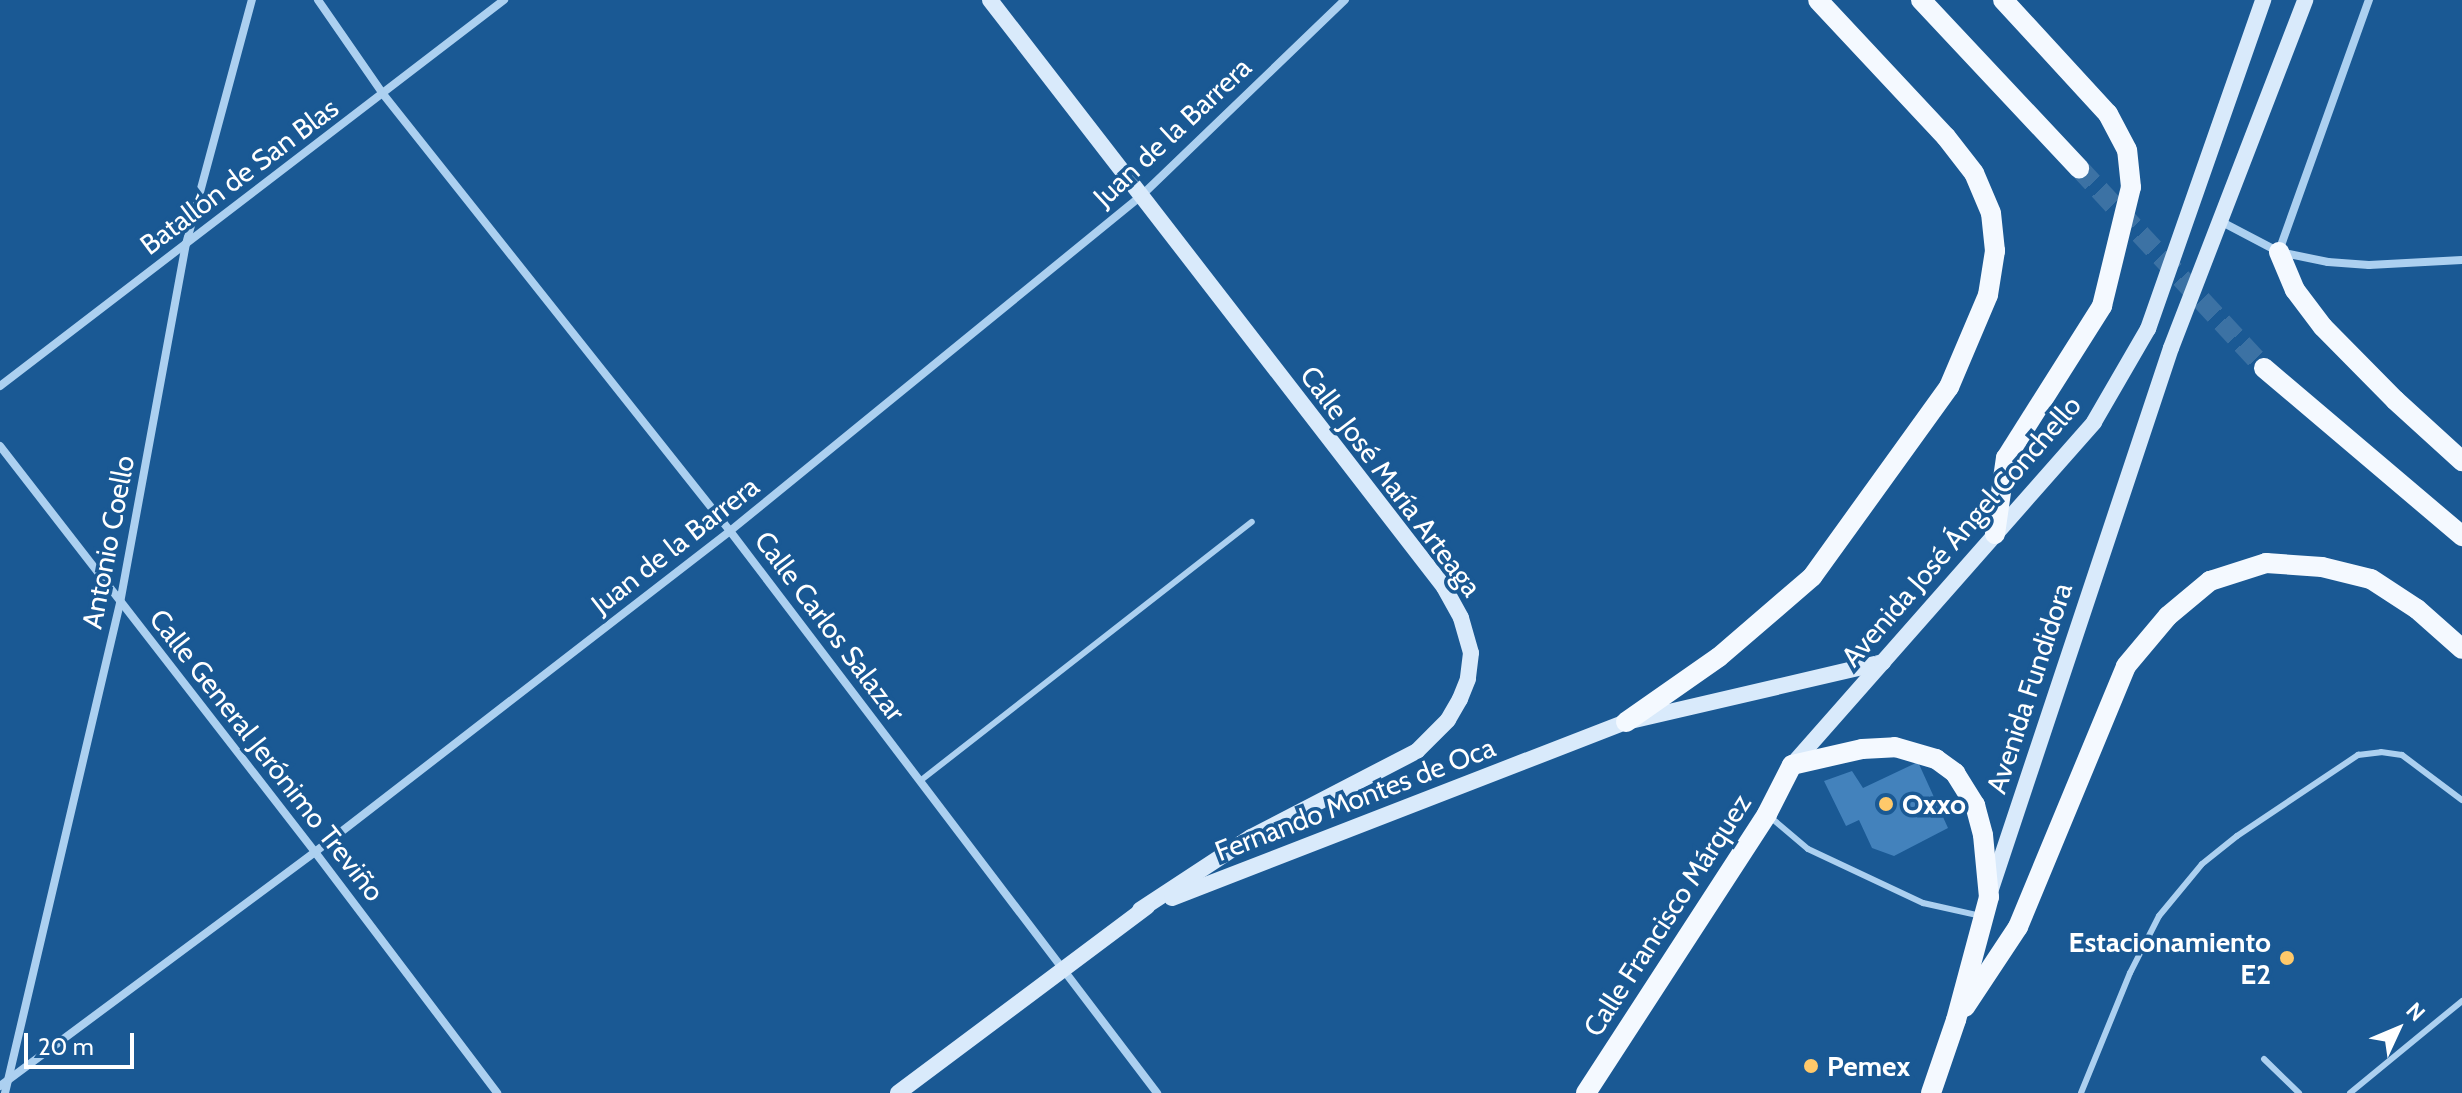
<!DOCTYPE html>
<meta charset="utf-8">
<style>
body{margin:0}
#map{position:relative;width:2462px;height:1093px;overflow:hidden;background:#1a5994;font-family:Cabin,sans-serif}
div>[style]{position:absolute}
.building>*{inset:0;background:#4382bc}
.primary-tunnel>*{height:20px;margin-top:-10px;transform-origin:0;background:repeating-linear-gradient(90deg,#3c72a4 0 20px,transparent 0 30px)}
.lane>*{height:6px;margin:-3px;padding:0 3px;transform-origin:3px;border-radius:3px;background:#acd0f0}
.street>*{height:8px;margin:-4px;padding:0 4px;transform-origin:4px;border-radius:4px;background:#acd0f0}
.secondary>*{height:16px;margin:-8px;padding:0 8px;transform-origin:8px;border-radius:8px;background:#d9eafb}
.primary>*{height:20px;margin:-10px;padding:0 10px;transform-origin:10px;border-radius:10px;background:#f4f9ff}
.dots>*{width:22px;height:22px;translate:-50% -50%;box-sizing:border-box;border:4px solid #1a5994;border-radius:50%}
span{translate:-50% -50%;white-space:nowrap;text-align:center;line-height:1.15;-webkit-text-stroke:7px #1a5994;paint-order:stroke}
.street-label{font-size:28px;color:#fff}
.poi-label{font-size:28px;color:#fff;font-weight:700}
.left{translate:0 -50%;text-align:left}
.right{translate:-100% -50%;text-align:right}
.north{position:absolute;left:2358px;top:989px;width:80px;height:80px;-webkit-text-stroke:6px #1a5994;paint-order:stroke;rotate:46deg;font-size:22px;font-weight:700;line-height:32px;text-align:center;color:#fff}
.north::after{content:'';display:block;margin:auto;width:28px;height:36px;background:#fff;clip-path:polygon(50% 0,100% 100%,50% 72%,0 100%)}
.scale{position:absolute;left:24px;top:1033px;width:110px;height:36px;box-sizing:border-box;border:4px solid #fff;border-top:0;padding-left:10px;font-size:24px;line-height:28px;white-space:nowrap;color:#fff;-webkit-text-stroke:6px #1a5994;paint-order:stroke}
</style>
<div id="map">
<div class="building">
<div style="clip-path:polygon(1918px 762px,1948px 828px,1894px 856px,1872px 848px,1859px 820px,1846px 826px,1824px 781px,1852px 771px,1863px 788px)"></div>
</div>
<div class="primary-tunnel">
<div style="left:2079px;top:168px;width:272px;rotate:47.2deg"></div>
</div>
<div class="lane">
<div style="left:920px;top:781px;width:421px;rotate:-38deg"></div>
<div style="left:1769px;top:816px;width:51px;rotate:40.2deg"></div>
<div style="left:1808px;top:849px;width:127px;rotate:25.2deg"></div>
<div style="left:1923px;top:903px;width:59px;rotate:12.6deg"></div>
<div style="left:2264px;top:1059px;width:49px;rotate:44.2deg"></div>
<div style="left:2081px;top:1093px;width:130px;rotate:-67.8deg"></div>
<div style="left:2130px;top:973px;width:64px;rotate:-63deg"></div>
<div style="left:2159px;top:916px;width:67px;rotate:-50.4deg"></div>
<div style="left:2202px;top:864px;width:45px;rotate:-38.7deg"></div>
<div style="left:2237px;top:836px;width:146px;rotate:-33.8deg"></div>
<div style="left:2358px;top:755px;width:23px;rotate:-7deg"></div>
<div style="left:2381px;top:752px;width:21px;rotate:8deg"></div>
<div style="left:2402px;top:755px;width:75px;rotate:36.9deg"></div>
<div style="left:2350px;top:1093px;width:145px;rotate:-39.4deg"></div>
</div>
<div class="street">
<div style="left:318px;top:0;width:114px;rotate:55.3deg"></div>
<div style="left:383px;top:94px;width:558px;rotate:51.55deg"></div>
<div style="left:730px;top:531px;width:706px;rotate:52.77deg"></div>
<div style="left:2220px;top:221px;width:67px;rotate:27.7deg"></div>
<div style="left:2279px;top:252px;width:50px;rotate:11.5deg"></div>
<div style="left:2328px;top:262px;width:41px;rotate:4.2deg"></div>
<div style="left:2369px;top:265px;width:93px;rotate:-3.1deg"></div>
<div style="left:2279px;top:251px;width:267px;rotate:-70.3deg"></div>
<div style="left:0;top:386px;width:635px;rotate:-37.45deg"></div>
<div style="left:0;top:446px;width:514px;rotate:52.19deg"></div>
<div style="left:315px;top:852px;width:302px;rotate:52.9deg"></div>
<div style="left:0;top:1086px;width:392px;rotate:-36.6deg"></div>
<div style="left:315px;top:852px;width:525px;rotate:-37.72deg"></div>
<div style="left:730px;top:531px;width:530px;rotate:-39.18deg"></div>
<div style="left:1141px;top:196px;width:283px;rotate:-43.9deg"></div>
<div style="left:5px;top:1093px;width:503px;rotate:-76.79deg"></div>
<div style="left:120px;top:603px;width:365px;rotate:-79.6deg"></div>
<div style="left:186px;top:244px;width:253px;rotate:-74.9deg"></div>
</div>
<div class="secondary">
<div style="left:990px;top:0;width:742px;rotate:52.28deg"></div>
<div style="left:1444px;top:587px;width:35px;rotate:61deg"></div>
<div style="left:1461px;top:618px;width:36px;rotate:74deg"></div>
<div style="left:1471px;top:653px;width:26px;rotate:97deg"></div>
<div style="left:1468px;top:679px;width:22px;rotate:112deg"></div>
<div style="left:1460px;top:699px;width:24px;rotate:120deg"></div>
<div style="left:1448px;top:720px;width:44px;rotate:135deg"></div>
<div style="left:1417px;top:751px;width:187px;rotate:152.6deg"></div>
<div style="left:1251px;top:837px;width:133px;rotate:146.7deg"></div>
<div style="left:1792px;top:765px;width:457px;rotate:-48.6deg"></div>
<div style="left:2094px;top:422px;width:108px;rotate:-59.9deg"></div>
<div style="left:2148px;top:329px;width:349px;rotate:-70.7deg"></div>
<div style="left:1990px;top:892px;width:573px;rotate:-71.6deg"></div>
<div style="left:2171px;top:348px;width:373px;rotate:-68.9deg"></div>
<div style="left:1172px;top:898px;width:487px;rotate:-21.2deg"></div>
<div style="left:1626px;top:722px;width:264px;rotate:-13.1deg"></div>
<div style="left:898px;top:1093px;width:311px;rotate:-36.8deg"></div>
</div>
<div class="primary">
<div style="left:1921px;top:0;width:231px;rotate:46.8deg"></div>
<div style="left:2279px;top:252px;width:41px;rotate:67.2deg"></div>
<div style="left:2295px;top:290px;width:46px;rotate:52.9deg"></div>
<div style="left:2323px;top:327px;width:103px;rotate:45.4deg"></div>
<div style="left:2395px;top:400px;width:91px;rotate:42.3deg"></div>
<div style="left:2264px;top:368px;width:260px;rotate:40.3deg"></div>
<div style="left:1995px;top:534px;width:77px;rotate:-81.8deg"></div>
<div style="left:2006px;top:458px;width:180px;rotate:-57.7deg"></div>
<div style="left:2102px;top:306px;width:122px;rotate:-76.3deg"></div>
<div style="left:2131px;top:187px;width:37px;rotate:-96deg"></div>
<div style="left:2127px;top:150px;width:41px;rotate:-117.8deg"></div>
<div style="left:2108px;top:114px;width:155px;rotate:-132.6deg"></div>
<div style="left:1626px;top:722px;width:113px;rotate:-35deg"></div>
<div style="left:1719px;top:657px;width:123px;rotate:-40.7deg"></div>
<div style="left:1812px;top:577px;width:234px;rotate:-54.2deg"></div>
<div style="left:1949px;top:387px;width:100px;rotate:-67deg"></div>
<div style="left:1988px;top:295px;width:45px;rotate:-81deg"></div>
<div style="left:1995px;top:251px;width:38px;rotate:-96deg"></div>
<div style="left:1991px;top:213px;width:43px;rotate:-113deg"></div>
<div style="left:1974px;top:173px;width:46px;rotate:-127.9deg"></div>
<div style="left:1946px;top:137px;width:187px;rotate:-133.1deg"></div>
<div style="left:1965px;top:1007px;width:96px;rotate:-56.5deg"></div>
<div style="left:2018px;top:927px;width:282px;rotate:-67.5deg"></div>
<div style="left:2126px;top:666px;width:65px;rotate:-50deg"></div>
<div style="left:2168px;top:616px;width:55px;rotate:-39.8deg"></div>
<div style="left:2210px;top:581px;width:59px;rotate:-17.8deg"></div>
<div style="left:2266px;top:563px;width:56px;rotate:4.1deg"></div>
<div style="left:2322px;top:567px;width:50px;rotate:13.8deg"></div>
<div style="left:2371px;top:579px;width:55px;rotate:33.1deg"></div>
<div style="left:2417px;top:609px;width:60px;rotate:41.6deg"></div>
<div style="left:1586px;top:1093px;width:333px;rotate:-57deg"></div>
<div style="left:1767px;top:814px;width:55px;rotate:-63deg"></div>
<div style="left:1792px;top:765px;width:72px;rotate:-12.9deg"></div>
<div style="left:1862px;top:749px;width:33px;rotate:-3deg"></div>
<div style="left:1895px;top:747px;width:43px;rotate:16.3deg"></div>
<div style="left:1936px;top:759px;width:24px;rotate:36deg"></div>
<div style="left:1955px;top:773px;width:38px;rotate:58deg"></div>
<div style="left:1975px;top:805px;width:31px;rotate:75deg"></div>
<div style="left:1983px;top:835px;width:62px;rotate:84.5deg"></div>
<div style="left:1989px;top:897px;width:127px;rotate:105deg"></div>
<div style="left:1956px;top:1020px;width:77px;rotate:108.9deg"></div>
</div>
<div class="dots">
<div style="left:1886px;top:804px;background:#ffc96a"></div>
<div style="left:2287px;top:958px;background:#ffc96a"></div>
<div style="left:1811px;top:1066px;background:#ffc96a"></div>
</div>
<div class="street-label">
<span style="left:1172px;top:132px;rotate:-43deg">Juan de la Barrera</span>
<span style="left:239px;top:176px;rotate:-37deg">Batallón de San Blas</span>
<span style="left:1391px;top:481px;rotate:53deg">Calle José María Arteaga</span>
<span style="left:1961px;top:531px;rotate:-49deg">Avenida José Ángel Conchello</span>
<span style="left:108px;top:542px;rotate:-79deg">Antonio Coello</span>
<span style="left:675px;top:545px;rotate:-38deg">Juan de la Barrera</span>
<span style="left:830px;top:626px;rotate:53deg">Calle Carlos Salazar</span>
<span style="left:2029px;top:688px;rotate:-72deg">Avenida Fundidora</span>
<span style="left:267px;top:755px;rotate:52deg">Calle General Jerónimo Treviño</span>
<span style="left:1355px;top:799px;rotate:-21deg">Fernando Montes de Oca</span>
<span style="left:1667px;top:915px;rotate:-57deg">Calle Francisco Márquez</span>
</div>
<div class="poi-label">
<span class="left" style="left:1902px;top:804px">Oxxo</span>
<span class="right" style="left:2271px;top:958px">Estacionamiento<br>E2</span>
<span class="left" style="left:1827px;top:1066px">Pemex</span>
</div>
<div class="north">N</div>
<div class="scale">20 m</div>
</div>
